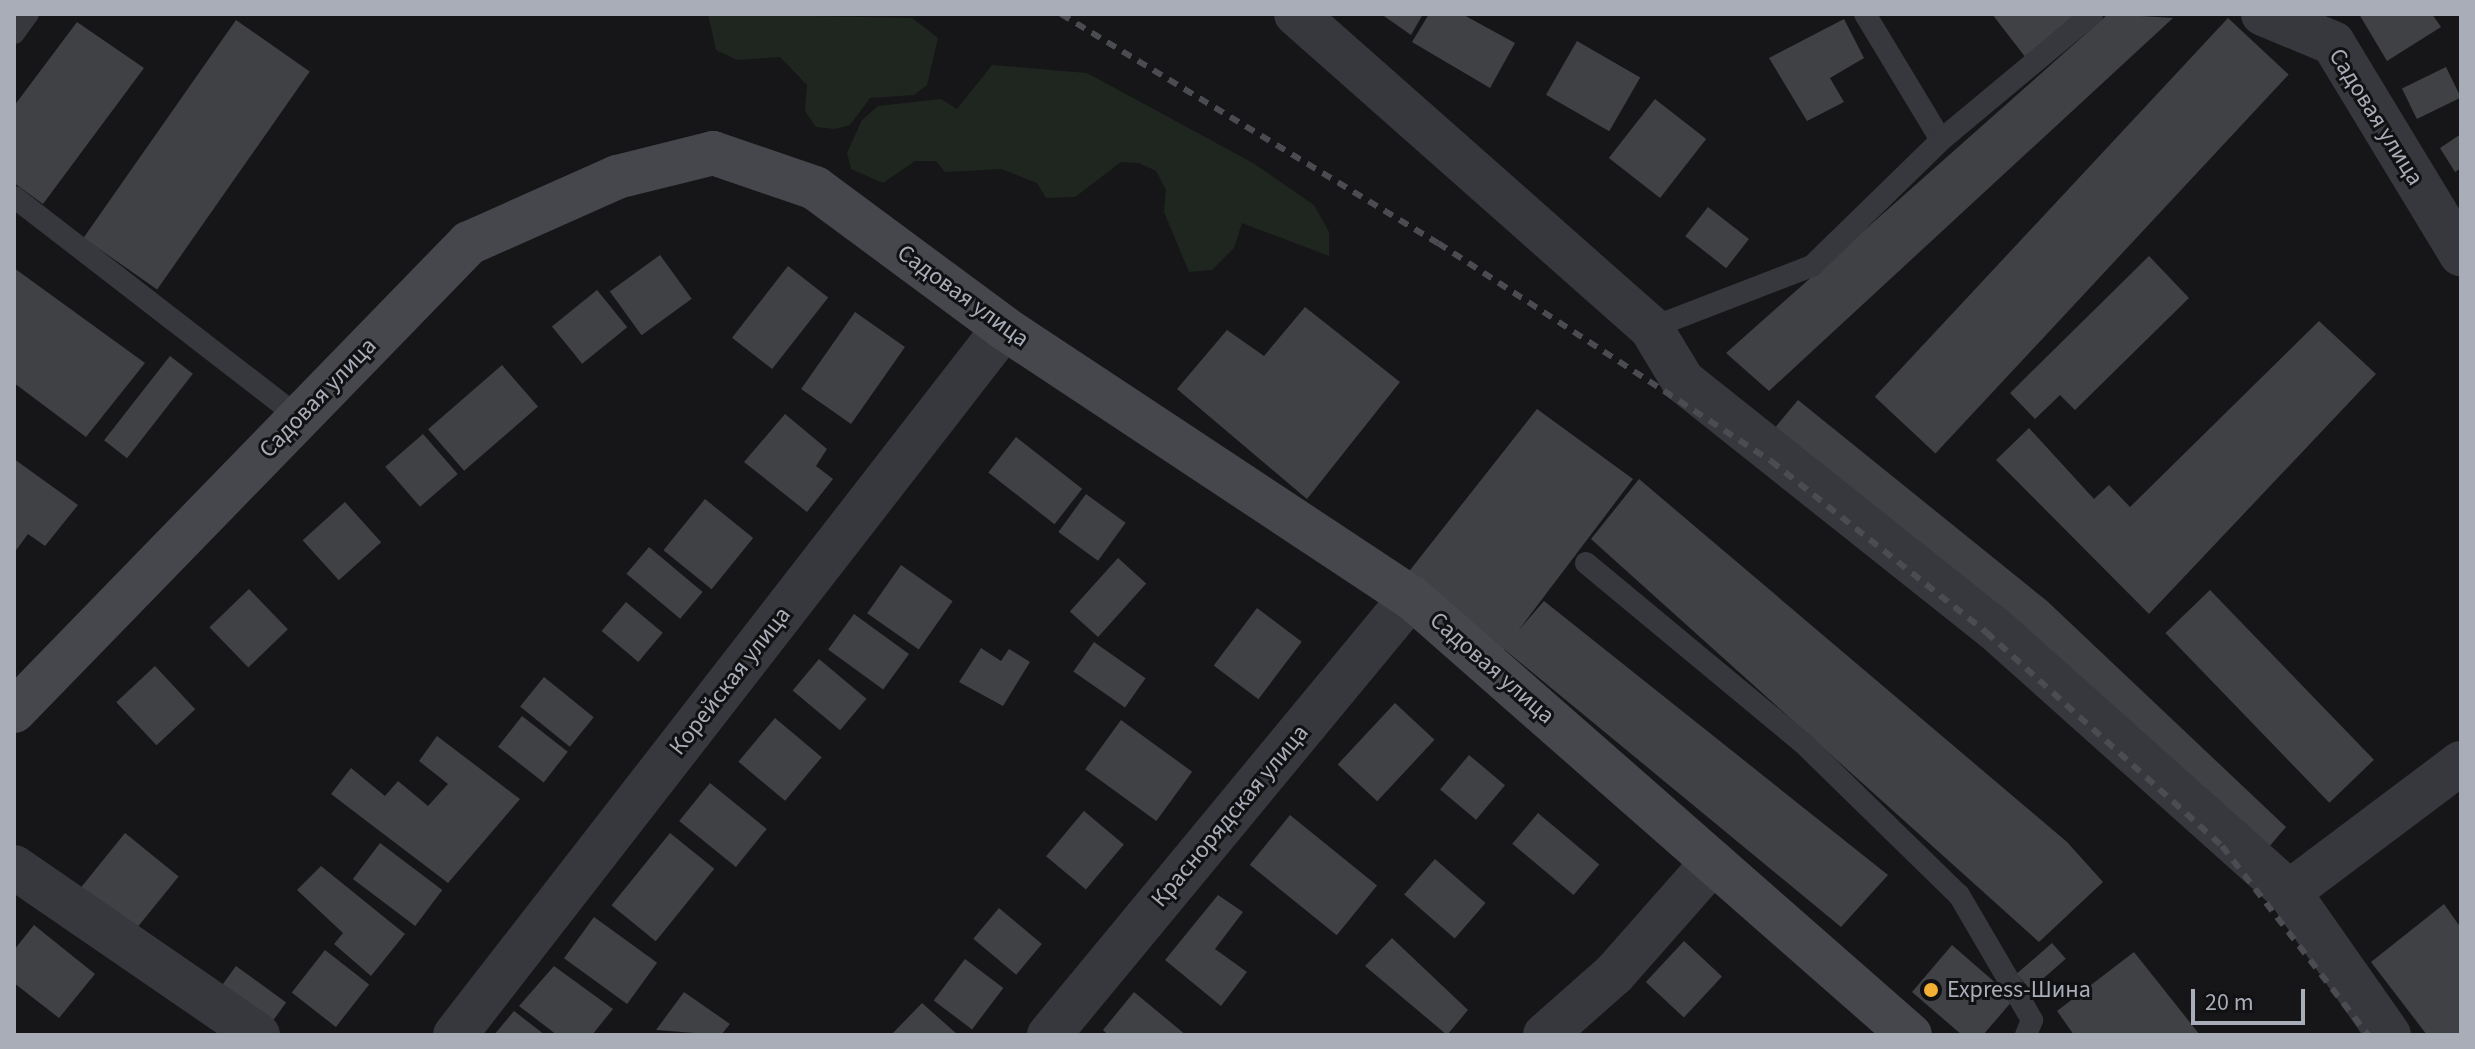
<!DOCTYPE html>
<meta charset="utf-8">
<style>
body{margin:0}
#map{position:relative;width:2475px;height:1049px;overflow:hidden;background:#161618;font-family:"Source Sans 3",sans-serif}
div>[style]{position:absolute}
.green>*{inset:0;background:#1e261f}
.building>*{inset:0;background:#404145;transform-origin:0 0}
.lane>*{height:22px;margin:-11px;padding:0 11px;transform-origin:11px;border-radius:11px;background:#37383d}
.street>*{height:44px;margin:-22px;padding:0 22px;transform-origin:22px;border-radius:22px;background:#37383d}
.secondary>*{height:44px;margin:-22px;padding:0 22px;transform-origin:22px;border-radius:22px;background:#45474d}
.rail>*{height:6px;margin-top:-3px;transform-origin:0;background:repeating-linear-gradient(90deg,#4a4c52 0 10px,transparent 0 18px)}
.dots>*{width:22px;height:22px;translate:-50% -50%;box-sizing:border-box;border:4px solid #111113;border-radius:50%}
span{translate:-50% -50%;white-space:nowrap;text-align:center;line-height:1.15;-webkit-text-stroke:6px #111113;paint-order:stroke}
.street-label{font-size:24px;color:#a8adb8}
.poi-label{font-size:24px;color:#a8adb8}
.left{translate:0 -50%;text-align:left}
.frame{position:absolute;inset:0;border:16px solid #a8adb8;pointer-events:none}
.scale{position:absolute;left:2191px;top:989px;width:114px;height:36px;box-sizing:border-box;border:4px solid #a8adb8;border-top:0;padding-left:10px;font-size:24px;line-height:28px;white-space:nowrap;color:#a8adb8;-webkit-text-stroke:6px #111113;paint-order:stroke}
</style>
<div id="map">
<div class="green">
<div style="clip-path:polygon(708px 14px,912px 18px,938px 38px,927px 85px,914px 95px,870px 98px,850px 125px,834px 129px,816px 127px,805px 111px,807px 85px,780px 57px,737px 60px,716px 50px)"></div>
<div style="clip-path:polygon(992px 65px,1087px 73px,1253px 163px,1314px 205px,1329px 232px,1329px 256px,1242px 223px,1234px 248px,1212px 270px,1189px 272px,1164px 212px,1166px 190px,1156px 171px,1139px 163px,1121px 162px,1075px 197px,1046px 198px,1037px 183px,1001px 169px,945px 172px,936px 161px,915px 161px,883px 183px,851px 169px,847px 153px,862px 120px,878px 106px,941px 99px,957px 109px)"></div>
</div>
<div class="building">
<div style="clip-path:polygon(1381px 14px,1423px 14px,1411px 35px)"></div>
<div style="clip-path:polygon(1429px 14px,1462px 14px,1515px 43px,1490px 88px,1412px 42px)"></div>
<div style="clip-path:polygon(1992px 14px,2047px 15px,2075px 14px,2026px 58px)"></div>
<div style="clip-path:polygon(2108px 14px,2173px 18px,1769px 391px,1726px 353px)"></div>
<div style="clip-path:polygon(2359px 14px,2432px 14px,2441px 27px,2387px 61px)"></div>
<div style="left:2228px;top:18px;width:83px;height:518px;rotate:43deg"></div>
<div style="clip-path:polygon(1844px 19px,1864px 58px,1830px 78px,1844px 102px,1807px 121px,1769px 58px)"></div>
<div style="left:236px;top:20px;width:90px;height:266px;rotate:35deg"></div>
<div style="clip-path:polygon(77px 22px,144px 68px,43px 204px,14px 183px,14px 106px)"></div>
<div style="left:1577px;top:41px;width:73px;height:62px;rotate:30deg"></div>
<div style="left:2446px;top:67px;width:34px;height:49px;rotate:64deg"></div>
<div style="left:1655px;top:99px;width:65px;height:75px;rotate:38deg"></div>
<div style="clip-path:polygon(2461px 134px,2461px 168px,2455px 172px,2440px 148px)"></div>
<div style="left:1708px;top:207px;width:52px;height:37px;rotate:38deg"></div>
<div style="left:660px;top:255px;width:54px;height:62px;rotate:54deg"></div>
<div style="clip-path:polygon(2149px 256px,2189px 298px,2075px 410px,2060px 395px,2035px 419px,2010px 393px)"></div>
<div style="left:788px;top:266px;width:51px;height:91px;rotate:38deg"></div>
<div style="clip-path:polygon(14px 268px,145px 363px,86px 437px,14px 383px)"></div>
<div style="left:597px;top:290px;width:48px;height:58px;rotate:51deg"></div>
<div style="clip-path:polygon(1305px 307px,1400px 382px,1307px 499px,1177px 389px,1227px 330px,1264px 356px)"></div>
<div style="left:855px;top:312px;width:61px;height:94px;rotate:35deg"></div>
<div style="clip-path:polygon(2319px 321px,2376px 374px,2149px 614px,1996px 460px,2029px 428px,2094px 499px,2109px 485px,2130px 507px)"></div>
<div style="left:170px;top:356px;width:29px;height:107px;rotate:38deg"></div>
<div style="left:502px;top:365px;width:55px;height:98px;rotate:49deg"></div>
<div style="clip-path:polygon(1798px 400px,2047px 601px,2286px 827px,2262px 855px,1768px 436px)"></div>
<div style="clip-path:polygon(1537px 409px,1633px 479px,1518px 631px,1544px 601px,1888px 875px,1841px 927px,1504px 649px,1499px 656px,1403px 579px)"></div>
<div style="clip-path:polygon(785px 414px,827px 449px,816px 466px,833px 479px,807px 512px,744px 462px)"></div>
<div style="left:423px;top:434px;width:53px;height:50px;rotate:49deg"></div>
<div style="left:1016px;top:437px;width:84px;height:45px;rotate:38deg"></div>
<div style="clip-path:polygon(14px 459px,78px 505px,45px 546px,28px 534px,14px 553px)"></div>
<div style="clip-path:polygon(1639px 479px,2067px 842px,2103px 882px,2039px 942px,1591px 539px)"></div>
<div style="left:1086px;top:494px;width:49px;height:47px;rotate:36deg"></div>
<div style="left:705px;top:499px;width:62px;height:66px;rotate:39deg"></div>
<div style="left:345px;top:502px;width:54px;height:57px;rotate:48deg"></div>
<div style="left:649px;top:547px;width:70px;height:35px;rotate:40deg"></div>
<div style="left:1118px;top:558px;width:38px;height:72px;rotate:42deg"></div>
<div style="left:901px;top:565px;width:63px;height:59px;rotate:35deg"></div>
<div style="left:249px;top:589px;width:56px;height:55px;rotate:46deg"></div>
<div style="left:2210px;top:590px;width:236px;height:62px;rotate:46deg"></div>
<div style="left:626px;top:602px;width:48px;height:38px;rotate:40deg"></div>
<div style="left:1257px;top:608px;width:56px;height:72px;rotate:37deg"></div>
<div style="left:854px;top:614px;width:68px;height:44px;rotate:36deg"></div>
<div style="left:1094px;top:642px;width:63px;height:36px;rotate:35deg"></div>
<div style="clip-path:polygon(981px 648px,1001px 661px,1009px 649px,1030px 662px,1003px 706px,959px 682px)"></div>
<div style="left:819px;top:659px;width:62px;height:41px;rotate:40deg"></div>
<div style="left:155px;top:666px;width:59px;height:53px;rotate:47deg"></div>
<div style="left:544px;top:677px;width:64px;height:38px;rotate:39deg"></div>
<div style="left:1395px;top:703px;width:54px;height:84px;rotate:43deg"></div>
<div style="left:522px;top:716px;width:58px;height:39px;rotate:38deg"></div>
<div style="left:775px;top:718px;width:61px;height:57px;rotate:40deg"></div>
<div style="left:1121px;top:720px;width:88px;height:61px;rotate:36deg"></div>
<div style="clip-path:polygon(437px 736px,520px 799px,448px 883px,331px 794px,351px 768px,385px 796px,398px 781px,428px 806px,448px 784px,419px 761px)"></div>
<div style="left:1469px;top:755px;width:47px;height:45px;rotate:40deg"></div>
<div style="left:710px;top:783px;width:73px;height:49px;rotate:39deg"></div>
<div style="left:1084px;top:811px;width:52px;height:59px;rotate:40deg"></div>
<div style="left:1538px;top:813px;width:80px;height:40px;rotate:40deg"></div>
<div style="left:1290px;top:815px;width:112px;height:64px;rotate:39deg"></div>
<div style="left:125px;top:833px;width:69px;height:79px;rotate:39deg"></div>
<div style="left:670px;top:833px;width:57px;height:93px;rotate:39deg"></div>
<div style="left:380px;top:843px;width:78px;height:45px;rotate:37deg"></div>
<div style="left:1435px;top:859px;width:67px;height:47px;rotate:41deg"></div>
<div style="clip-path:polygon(321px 866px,405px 934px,371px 976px,334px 944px,343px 933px,297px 890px)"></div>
<div style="clip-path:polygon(1218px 895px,1243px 912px,1215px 949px,1247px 972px,1221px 1006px,1165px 960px)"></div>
<div style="clip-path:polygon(2444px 904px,2461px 928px,2461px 1035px,2427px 1035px,2371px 962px)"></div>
<div style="left:999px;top:908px;width:56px;height:40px;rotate:40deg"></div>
<div style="left:594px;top:917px;width:78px;height:51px;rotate:36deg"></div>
<div style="clip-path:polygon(34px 925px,95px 974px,59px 1018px,14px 983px,14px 950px)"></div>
<div style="clip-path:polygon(1392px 938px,1468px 1010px,1447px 1035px,1365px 966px)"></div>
<div style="left:1684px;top:941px;width:52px;height:56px;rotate:43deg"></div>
<div style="left:2052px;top:943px;width:21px;height:47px;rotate:49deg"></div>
<div style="clip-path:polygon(1952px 945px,2014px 999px,1983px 1035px,1962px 1035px,1912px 992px)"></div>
<div style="left:325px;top:950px;width:56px;height:54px;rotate:38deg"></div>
<div style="clip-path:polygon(2134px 952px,2200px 1035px,2074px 1035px,2057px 1011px)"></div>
<div style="left:965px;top:959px;width:48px;height:52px;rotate:37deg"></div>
<div style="left:236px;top:966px;width:62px;height:34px;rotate:36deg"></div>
<div style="clip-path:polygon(554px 966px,613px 1009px,592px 1035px,557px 1035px,519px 1006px)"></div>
<div style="clip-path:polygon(684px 992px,730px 1024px,721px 1035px,656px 1030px)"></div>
<div style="clip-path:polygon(1134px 992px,1186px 1035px,1108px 1035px,1103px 1030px)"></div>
<div style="clip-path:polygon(922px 1003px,958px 1035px,891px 1035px)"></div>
<div style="clip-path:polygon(514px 1011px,545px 1035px,494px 1035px)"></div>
</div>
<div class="lane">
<div style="left:1865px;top:14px;width:147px;rotate:58.9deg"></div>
<div style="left:14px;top:33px;width:24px;rotate:-54deg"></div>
<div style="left:14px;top:197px;width:360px;rotate:37.7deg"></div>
<div style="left:1651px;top:328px;width:173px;rotate:-21.1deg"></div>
<div style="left:1812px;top:266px;width:180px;rotate:-44.3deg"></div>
<div style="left:1941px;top:140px;width:197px;rotate:-39.8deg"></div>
<div style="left:1586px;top:563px;width:282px;rotate:39.7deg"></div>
<div style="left:1803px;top:743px;width:218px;rotate:44.3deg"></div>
<div style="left:1959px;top:895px;width:145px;rotate:59.7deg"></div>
<div style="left:2032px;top:1020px;width:16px;rotate:112deg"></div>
</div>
<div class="street">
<div style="left:1296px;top:14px;width:474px;rotate:41.5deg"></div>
<div style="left:1651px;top:328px;width:62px;rotate:58.9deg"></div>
<div style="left:1683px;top:381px;width:397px;rotate:38.5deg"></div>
<div style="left:1994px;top:628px;width:396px;rotate:41.8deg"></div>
<div style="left:2289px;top:892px;width:174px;rotate:55deg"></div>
<div style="left:2263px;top:14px;width:76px;rotate:22.5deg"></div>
<div style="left:2333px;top:43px;width:247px;rotate:58.8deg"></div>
<div style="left:14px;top:867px;width:296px;rotate:34.5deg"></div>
<div style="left:2289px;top:892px;width:215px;rotate:-36.9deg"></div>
<div style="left:455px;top:1035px;width:895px;rotate:-52.17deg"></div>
<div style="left:1049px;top:1035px;width:568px;rotate:-50.43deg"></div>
<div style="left:1545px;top:1035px;width:94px;rotate:-41.5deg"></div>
<div style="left:1615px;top:973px;width:148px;rotate:-48.6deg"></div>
</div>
<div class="secondary">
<div style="left:14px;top:711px;width:653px;rotate:-45.81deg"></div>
<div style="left:469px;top:243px;width:162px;rotate:-24deg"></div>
<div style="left:617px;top:177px;width:99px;rotate:-14deg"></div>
<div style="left:713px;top:153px;width:108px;rotate:18.9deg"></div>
<div style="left:815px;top:188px;width:235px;rotate:36.5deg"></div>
<div style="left:1004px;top:328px;width:488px;rotate:33.5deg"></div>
<div style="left:1411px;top:597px;width:664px;rotate:41.28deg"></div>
</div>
<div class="rail">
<div style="left:1061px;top:14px;width:441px;rotate:31.3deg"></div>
<div style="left:1438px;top:243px;width:398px;rotate:33.2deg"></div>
<div style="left:1771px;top:461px;width:275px;rotate:38.5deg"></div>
<div style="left:1986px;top:632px;width:319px;rotate:42.2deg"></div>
<div style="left:2222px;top:846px;width:239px;rotate:52.3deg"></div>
</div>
<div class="dots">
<div style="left:1931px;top:990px;background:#f2b134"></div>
</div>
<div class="street-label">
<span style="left:2376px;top:117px;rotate:58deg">Садовая улица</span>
<span style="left:963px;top:296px;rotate:36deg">Садовая улица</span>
<span style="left:318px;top:398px;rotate:-46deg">Садовая улица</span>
<span style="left:1492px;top:668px;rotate:41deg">Садовая улица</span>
<span style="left:730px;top:681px;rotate:-52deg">Корейская улица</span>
<span style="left:1230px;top:816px;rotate:-50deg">Краснорядская улица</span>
</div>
<div class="poi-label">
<span class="left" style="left:1947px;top:990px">Express-Шина</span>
</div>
<div class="frame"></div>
<div class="scale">20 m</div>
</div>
